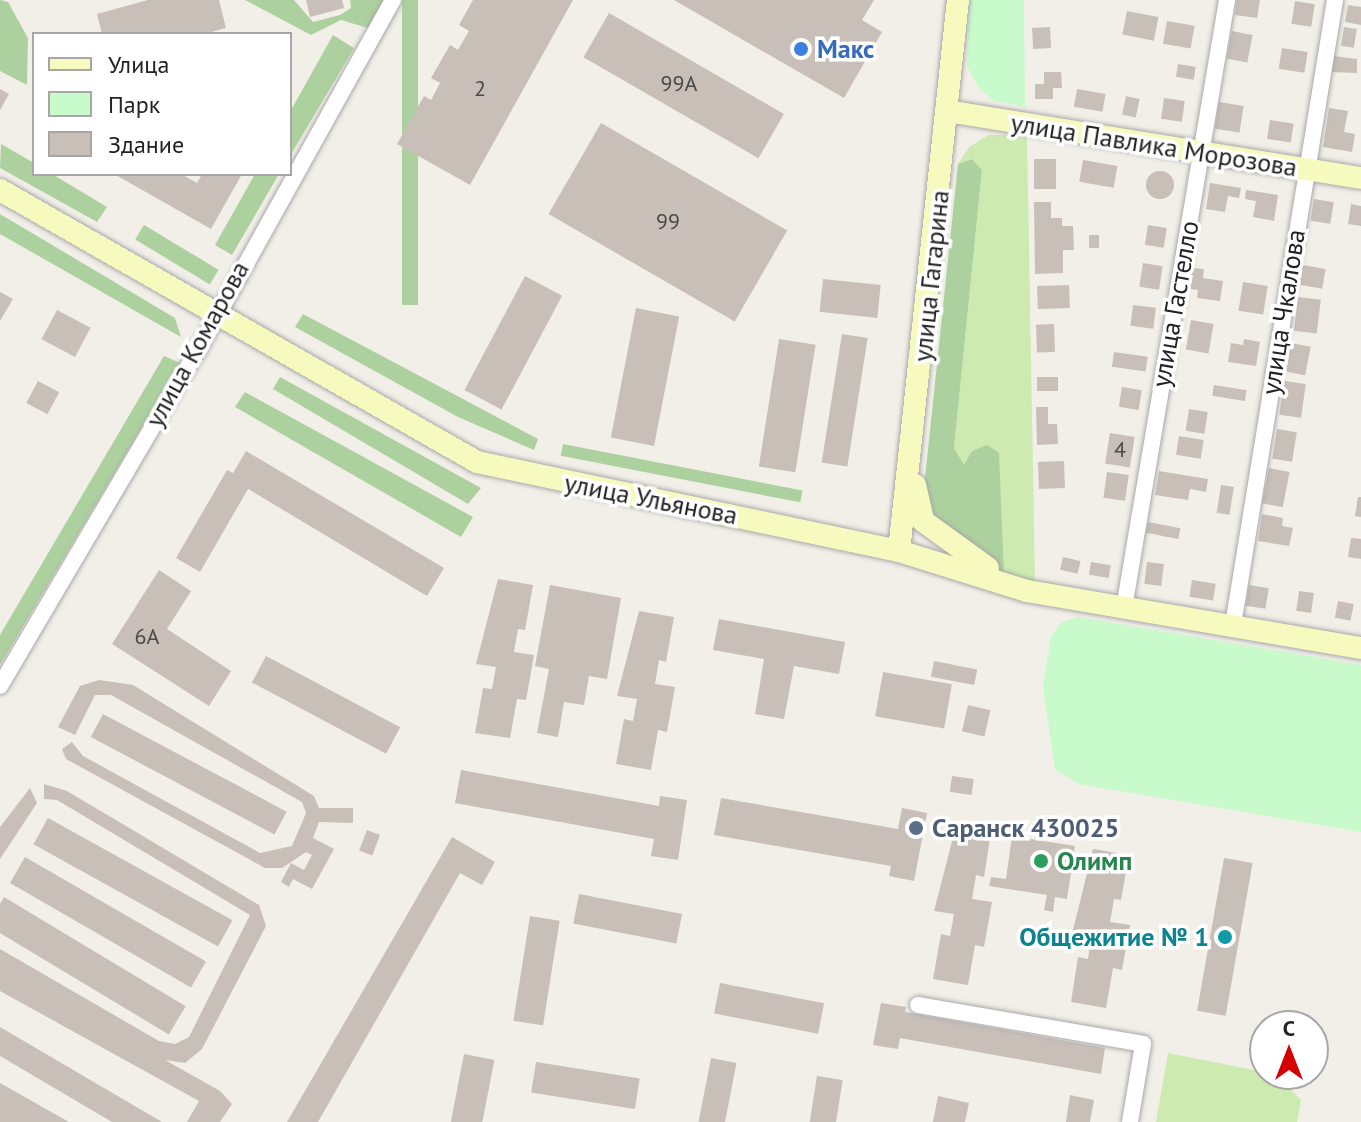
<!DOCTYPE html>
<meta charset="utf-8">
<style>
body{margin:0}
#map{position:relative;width:1361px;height:1122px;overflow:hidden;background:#f2efe9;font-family:"PT Sans",sans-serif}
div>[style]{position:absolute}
.grass>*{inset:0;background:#cdebb0}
.forest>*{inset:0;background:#add19e;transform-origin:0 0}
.park>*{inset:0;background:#c8facc}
.building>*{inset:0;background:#c7bfb8;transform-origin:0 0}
.round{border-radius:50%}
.roads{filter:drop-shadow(0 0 2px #a9a9a9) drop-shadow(0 0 2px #a9a9a9)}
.street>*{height:16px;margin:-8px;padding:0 8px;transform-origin:8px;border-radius:8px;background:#fff}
.secondary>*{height:22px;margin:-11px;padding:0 11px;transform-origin:11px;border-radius:11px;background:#f7fabf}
.dots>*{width:22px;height:22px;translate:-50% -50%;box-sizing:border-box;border:4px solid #fff;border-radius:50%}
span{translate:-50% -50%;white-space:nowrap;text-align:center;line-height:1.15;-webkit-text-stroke:7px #fff;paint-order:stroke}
.number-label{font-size:22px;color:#4b4948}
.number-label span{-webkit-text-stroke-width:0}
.shop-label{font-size:26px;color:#366cbe;font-weight:700}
.left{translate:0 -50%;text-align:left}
.street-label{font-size:26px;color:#222}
.service-label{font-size:26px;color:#4e5e75;font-weight:700}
.leisure-label{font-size:26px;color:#27864d;font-weight:700}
.culture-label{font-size:26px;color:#0d838f;font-weight:700}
.right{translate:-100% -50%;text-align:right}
.legend{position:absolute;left:32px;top:32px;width:260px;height:144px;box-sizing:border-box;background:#fff;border:2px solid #a7a7a7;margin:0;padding:10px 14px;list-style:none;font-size:24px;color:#222}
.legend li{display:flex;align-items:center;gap:16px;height:40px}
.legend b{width:40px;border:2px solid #a7a7a7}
.north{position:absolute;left:1249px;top:1010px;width:80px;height:80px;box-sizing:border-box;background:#fff;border:2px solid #a7a7a7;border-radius:50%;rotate:0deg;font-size:22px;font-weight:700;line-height:32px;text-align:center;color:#222}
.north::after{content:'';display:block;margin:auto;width:28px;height:36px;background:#d40000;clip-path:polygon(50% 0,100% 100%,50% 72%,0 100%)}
</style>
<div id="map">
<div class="grass">
<div style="clip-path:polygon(989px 135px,1027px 135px,1035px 583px,1004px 576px,954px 448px,982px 170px,972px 159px,958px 164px,969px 147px)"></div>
<div style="clip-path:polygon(1168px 1053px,1275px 1074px,1301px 1100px,1297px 1122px,1156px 1122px)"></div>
</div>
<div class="forest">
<div style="clip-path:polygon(0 0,8px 2px,28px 38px,27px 85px,0 71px)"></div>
<div style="clip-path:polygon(245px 0,294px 0,313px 22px,340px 15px,351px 8px,350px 0,384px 0,368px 28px,341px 20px,311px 35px)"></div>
<div style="left:402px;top:0;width:16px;height:305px"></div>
<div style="clip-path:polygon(333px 35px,354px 48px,290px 156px,290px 112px)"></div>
<div style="clip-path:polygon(1px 144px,34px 163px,34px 174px,52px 174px,107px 207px,97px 222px,0 168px)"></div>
<div style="clip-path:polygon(972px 159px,982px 170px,954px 448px,964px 465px,972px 451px,987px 445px,999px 453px,1004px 576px,933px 526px,923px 497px,958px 164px)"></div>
<div style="clip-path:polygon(255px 174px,279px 174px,232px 255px,215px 245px)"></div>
<div style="clip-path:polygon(0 214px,175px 318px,181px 337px,0 234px)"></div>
<div style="left:144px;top:225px;width:87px;height:17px;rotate:31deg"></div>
<div style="clip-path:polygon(303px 314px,538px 439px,534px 450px,458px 417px,295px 327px)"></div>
<div style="clip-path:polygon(164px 356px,180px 363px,0 665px,0 635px)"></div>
<div style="clip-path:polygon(280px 377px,481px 488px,468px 504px,273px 389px)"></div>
<div style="clip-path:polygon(245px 392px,473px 517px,461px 537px,235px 407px)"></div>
<div style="left:563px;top:444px;width:244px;height:12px;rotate:11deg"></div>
</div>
<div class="park">
<div style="clip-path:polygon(969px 0,1024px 0,1025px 107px,995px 101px,979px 89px,967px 66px)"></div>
<div style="clip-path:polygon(1078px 617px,1361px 665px,1361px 832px,1079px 784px,1055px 770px,1043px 687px,1051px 636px,1062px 622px)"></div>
</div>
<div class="building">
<div style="clip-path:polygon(148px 0,219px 0,226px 28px,204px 34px,102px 34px,97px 14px)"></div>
<div style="clip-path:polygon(306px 0,342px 0,344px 8px,310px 17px)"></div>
<div style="clip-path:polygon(473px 0,573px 0,470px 185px,397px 144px,424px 96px,431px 100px,440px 83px,431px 78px,450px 45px,458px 50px,469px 31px,459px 25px)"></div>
<div style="clip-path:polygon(674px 0,874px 0,862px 20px,882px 32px,844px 98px)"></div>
<div style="clip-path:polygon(1237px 0,1260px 0,1257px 18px,1235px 15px)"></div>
<div style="left:1295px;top:1px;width:20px;height:23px;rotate:9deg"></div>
<div style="clip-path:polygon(1348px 5px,1361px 7px,1361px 25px,1345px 22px)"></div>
<div style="left:1127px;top:11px;width:32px;height:24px;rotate:11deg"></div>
<div style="left:609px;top:13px;width:202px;height:51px;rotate:30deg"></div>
<div style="left:1167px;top:21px;width:28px;height:23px;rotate:10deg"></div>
<div style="left:1050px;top:27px;width:21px;height:18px;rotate:87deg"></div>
<div style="left:1344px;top:27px;width:13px;height:19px;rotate:9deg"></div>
<div style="left:1232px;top:31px;width:21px;height:28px;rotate:11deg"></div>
<div style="left:1282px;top:48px;width:26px;height:21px;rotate:9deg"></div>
<div style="clip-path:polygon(1334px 56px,1357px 59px,1357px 73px,1332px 72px)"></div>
<div style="left:1178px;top:64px;width:18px;height:13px;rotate:9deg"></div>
<div style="clip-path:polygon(1044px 72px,1061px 72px,1062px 88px,1053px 88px,1053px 99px,1035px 99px,1035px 84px,1044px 84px)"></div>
<div style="clip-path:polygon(0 89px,9px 94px,0 110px)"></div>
<div style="left:1077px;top:89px;width:29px;height:18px;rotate:10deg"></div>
<div style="left:1126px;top:96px;width:14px;height:19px;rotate:12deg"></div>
<div style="left:1164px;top:98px;width:21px;height:21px;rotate:8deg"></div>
<div style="left:1219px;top:102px;width:25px;height:27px;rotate:9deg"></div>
<div style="clip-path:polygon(1329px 108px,1348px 111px,1344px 132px,1355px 134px,1352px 152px,1323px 147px)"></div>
<div style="left:1270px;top:120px;width:24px;height:19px;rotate:9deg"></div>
<div style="left:601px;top:123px;width:215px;height:105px;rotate:30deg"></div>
<div style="left:1056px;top:159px;width:30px;height:22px;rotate:90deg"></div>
<div style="left:1083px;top:160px;width:35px;height:22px;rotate:10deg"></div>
<div class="round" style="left:1146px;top:171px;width:28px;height:28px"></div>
<div style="clip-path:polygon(114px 174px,181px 174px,197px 183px,202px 174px,242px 174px,211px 229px)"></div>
<div style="clip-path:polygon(1210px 183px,1241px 188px,1239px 198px,1228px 196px,1225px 212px,1206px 209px)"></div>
<div style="clip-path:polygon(1246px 190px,1278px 195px,1274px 221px,1253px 217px,1256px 201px,1245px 199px)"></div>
<div style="left:1314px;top:199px;width:20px;height:22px;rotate:9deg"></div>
<div style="clip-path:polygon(1034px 202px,1051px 202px,1051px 218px,1062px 218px,1062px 226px,1073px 226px,1074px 250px,1063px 250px,1063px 273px,1035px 274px)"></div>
<div style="clip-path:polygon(1351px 204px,1361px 206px,1361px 226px,1348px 224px)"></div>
<div style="left:1148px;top:225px;width:19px;height:20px;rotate:9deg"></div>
<div style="left:1089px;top:235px;width:10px;height:13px"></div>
<div style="left:1143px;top:263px;width:20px;height:24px;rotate:9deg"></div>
<div style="left:1303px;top:265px;width:23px;height:20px;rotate:10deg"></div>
<div style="clip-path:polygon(1193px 268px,1204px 269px,1203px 278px,1223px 281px,1220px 301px,1197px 298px,1198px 290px,1190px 289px)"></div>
<div style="left:525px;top:276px;width:42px;height:129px;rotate:28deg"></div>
<div style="left:823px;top:279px;width:58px;height:33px;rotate:6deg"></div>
<div style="left:1243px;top:282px;width:25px;height:29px;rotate:9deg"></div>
<div style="left:1069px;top:285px;width:23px;height:32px;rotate:88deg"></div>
<div style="clip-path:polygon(0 292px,13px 299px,0 321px)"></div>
<div style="left:1298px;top:297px;width:23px;height:34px;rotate:7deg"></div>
<div style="left:1133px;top:305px;width:23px;height:21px;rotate:7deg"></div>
<div style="left:636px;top:308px;width:44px;height:132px;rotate:11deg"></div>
<div style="left:57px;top:310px;width:38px;height:33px;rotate:28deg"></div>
<div style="left:1191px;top:320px;width:23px;height:30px;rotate:10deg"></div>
<div style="left:1054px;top:324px;width:28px;height:18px;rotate:88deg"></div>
<div style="left:842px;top:334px;width:26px;height:130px;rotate:9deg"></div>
<div style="left:779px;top:339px;width:37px;height:129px;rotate:9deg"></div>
<div style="clip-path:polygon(1244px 339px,1260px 342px,1256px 366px,1228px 362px,1231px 343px,1243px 345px)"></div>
<div style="left:1291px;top:343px;width:20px;height:29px;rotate:11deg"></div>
<div style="left:1114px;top:352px;width:34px;height:15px;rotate:8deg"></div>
<div style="left:1037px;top:377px;width:21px;height:14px"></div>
<div style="left:38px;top:381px;width:24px;height:25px;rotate:28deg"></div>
<div style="left:1284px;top:381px;width:22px;height:34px;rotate:8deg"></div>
<div style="left:1214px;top:385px;width:33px;height:11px;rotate:9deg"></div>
<div style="left:1122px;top:387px;width:20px;height:20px;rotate:9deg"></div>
<div style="clip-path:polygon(1036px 407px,1048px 407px,1048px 424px,1057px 424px,1058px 444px,1037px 445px)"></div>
<div style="left:1189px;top:409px;width:19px;height:22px;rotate:9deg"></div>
<div style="left:1277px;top:429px;width:20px;height:30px;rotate:9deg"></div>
<div style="left:1110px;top:433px;width:25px;height:31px;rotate:9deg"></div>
<div style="left:1179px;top:436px;width:25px;height:19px;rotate:9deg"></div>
<div style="clip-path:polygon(246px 451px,444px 568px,427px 596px,248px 489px,200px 572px,176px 558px,227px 470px,233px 473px)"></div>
<div style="left:1064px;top:461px;width:27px;height:26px;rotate:88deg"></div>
<div style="left:1269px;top:468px;width:21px;height:36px;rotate:11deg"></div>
<div style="clip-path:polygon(1159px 471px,1208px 479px,1206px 492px,1190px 489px,1188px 500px,1155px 495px)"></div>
<div style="left:1107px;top:472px;width:22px;height:26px;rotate:8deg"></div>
<div style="left:1221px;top:485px;width:13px;height:28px;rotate:9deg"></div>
<div style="clip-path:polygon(1358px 497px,1361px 497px,1361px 517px,1355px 516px)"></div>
<div style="clip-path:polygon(1262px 514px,1283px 518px,1282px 526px,1293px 528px,1289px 546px,1258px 541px)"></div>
<div style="left:1148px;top:522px;width:33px;height:11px;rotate:11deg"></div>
<div style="clip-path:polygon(1351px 538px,1361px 539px,1361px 559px,1348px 557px)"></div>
<div style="left:1063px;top:557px;width:18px;height:13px;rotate:13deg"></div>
<div style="left:1091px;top:562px;width:20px;height:13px;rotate:9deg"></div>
<div style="left:1147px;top:562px;width:17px;height:22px;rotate:7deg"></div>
<div style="clip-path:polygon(159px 570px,191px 591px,167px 629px,231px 671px,209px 706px,112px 644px)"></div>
<div style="clip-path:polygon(498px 579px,533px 585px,525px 630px,518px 629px,514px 652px,534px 655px,526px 700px,517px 699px,510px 738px,475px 733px,483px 688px,492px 689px,496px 667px,476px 664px)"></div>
<div style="left:1192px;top:580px;width:24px;height:17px;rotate:9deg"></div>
<div style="clip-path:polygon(550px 585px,621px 598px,607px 679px,589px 676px,584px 705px,564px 702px,558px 737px,537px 733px,549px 669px,535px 666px)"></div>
<div style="left:1249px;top:585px;width:20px;height:21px;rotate:9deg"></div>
<div style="left:1299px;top:591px;width:15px;height:20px;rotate:8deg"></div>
<div style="left:1338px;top:601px;width:16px;height:17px;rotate:11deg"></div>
<div style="clip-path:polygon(639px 611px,674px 617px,666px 662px,659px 660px,655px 684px,675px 687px,667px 732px,658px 730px,651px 770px,616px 764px,624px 719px,633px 721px,637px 699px,617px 696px)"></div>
<div style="clip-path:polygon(719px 619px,845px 642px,839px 674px,794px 666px,784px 719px,755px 714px,764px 659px,713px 650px)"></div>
<div style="left:266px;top:656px;width:152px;height:30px;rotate:28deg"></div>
<div style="left:934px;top:661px;width:44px;height:16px;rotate:11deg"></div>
<div style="left:883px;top:672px;width:70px;height:45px;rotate:10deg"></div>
<div style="clip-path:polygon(99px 680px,133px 685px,314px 796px,319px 808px,353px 808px,353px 823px,319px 822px,313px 838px,334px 849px,312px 889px,293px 879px,289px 887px,281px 882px,291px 863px,304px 870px,312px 855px,306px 852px,282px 868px,265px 868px,66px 759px,62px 749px,72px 742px,83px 756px,260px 853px,292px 846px,306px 813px,302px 802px,111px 695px,95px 695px,75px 735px,58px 727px,80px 686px)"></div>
<div style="left:968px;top:705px;width:23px;height:27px;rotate:13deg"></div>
<div style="left:103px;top:714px;width:208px;height:26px;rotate:28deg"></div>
<div style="clip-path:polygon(461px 770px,659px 806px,660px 796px,687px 800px,678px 860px,651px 856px,654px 839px,455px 803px)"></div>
<div style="left:952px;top:776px;width:22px;height:16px;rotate:8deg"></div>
<div style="clip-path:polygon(44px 784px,67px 791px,259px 905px,266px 926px,202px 1049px,185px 1063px,165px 1060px,220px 1091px,232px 1104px,220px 1122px,187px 1122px,199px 1101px,0 991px,0 949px,159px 1041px,175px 1044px,189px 1037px,250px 915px,57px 800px,44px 799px)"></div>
<div style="clip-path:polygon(30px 788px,37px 803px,0 859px,0 827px)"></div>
<div style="clip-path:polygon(721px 798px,898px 829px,902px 808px,927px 813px,914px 881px,889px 876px,891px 866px,714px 835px)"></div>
<div style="left:48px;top:818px;width:211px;height:30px;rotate:29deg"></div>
<div style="clip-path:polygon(956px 826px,991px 832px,984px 877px,976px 875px,972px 899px,992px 902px,984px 947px,975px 945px,968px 985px,933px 979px,941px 934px,950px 936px,954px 914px,934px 911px)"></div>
<div style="left:367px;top:830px;width:14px;height:22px;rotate:21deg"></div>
<div style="clip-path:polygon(1012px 836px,1075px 846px,1067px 899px,1055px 897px,1053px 912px,1044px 910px,1047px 895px,989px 886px,991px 877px,1006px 879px)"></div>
<div style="clip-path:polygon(452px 837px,495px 862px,482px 885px,460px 873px,318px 1122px,287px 1122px)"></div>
<div style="clip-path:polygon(1093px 849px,1129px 855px,1121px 900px,1114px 899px,1110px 922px,1130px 925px,1122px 970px,1113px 968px,1106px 1008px,1071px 1002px,1078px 957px,1088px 959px,1091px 937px,1072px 934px)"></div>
<div style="left:25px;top:857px;width:209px;height:30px;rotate:30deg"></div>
<div style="left:1224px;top:858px;width:29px;height:155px;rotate:10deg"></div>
<div style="left:579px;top:894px;width:105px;height:30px;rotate:11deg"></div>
<div style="left:4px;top:897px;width:212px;height:33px;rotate:31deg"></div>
<div style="left:530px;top:916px;width:30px;height:106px;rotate:9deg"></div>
<div style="left:720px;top:983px;width:106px;height:31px;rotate:11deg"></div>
<div style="clip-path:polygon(881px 1003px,906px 1007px,905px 1012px,1105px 1048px,1101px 1074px,900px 1038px,898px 1049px,873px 1045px)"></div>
<div style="clip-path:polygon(0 1027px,162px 1122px,112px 1122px,0 1056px)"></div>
<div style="left:464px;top:1054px;width:31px;height:69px;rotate:11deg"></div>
<div style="left:711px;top:1058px;width:26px;height:65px;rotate:11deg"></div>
<div style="left:536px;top:1062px;width:105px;height:31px;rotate:9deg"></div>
<div style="left:817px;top:1076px;width:26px;height:47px;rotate:9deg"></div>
<div style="clip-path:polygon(0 1083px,69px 1122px,0 1122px)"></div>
<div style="clip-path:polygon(1070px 1095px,1094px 1100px,1090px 1122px,1066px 1122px)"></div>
<div style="clip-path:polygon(938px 1096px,969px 1103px,965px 1122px,933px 1122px)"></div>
</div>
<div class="roads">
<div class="street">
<div style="left:1124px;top:608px;width:617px;rotate:-80.38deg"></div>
<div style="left:1233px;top:625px;width:633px;rotate:-80.73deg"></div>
<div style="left:0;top:686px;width:388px;rotate:-59.5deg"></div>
<div style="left:197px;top:352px;width:403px;rotate:-60.9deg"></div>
<div style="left:918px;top:1005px;width:228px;rotate:9.8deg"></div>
<div style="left:1143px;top:1044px;width:79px;rotate:99.5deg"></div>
</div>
<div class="secondary">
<div style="left:947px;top:111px;width:419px;rotate:9.2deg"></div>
<div style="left:0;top:190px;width:549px;rotate:29.69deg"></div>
<div style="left:477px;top:462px;width:431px;rotate:11.9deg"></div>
<div style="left:899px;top:551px;width:134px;rotate:17.4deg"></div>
<div style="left:1027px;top:591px;width:339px;rotate:9.7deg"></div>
<div style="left:915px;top:485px;width:37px;rotate:77deg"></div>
<div style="left:923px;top:521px;width:80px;rotate:35.9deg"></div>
<div style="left:899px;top:551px;width:554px;rotate:-83.89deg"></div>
</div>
</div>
<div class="dots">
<div style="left:801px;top:49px;background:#3f7fe0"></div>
<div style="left:916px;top:828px;background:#5c6f8a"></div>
<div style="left:1041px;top:861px;background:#2e9e5b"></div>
<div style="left:1225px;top:937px;background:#0f9aa8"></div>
</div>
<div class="number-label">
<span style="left:679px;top:84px">99А</span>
<span style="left:480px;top:89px">2</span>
<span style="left:668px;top:222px">99</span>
<span style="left:1120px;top:450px">4</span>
<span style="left:147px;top:637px">6А</span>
</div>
<div class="shop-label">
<span class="left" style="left:817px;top:49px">Макс</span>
</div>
<div class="street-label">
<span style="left:1154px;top:145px;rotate:9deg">улица Павлика Морозова</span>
<span style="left:931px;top:276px;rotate:-84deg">улица Гагарина</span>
<span style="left:1175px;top:304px;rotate:-80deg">улица Гастелло</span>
<span style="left:1283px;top:312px;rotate:-81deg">улица Чкалова</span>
<span style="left:197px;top:344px;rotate:-61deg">улица Комарова</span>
<span style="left:651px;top:499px;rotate:11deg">улица Ульянова</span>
</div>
<div class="service-label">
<span class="left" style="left:932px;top:828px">Саранск 430025</span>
</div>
<div class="leisure-label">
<span class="left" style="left:1057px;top:861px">Олимп</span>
</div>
<div class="culture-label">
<span class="right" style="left:1209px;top:937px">Общежитие № 1</span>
</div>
<ul class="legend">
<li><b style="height:10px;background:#f7fabf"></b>Улица</li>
<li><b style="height:22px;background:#c8facc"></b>Парк</li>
<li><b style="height:22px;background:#c7bfb8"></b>Здание</li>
</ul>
<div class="north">С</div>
</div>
